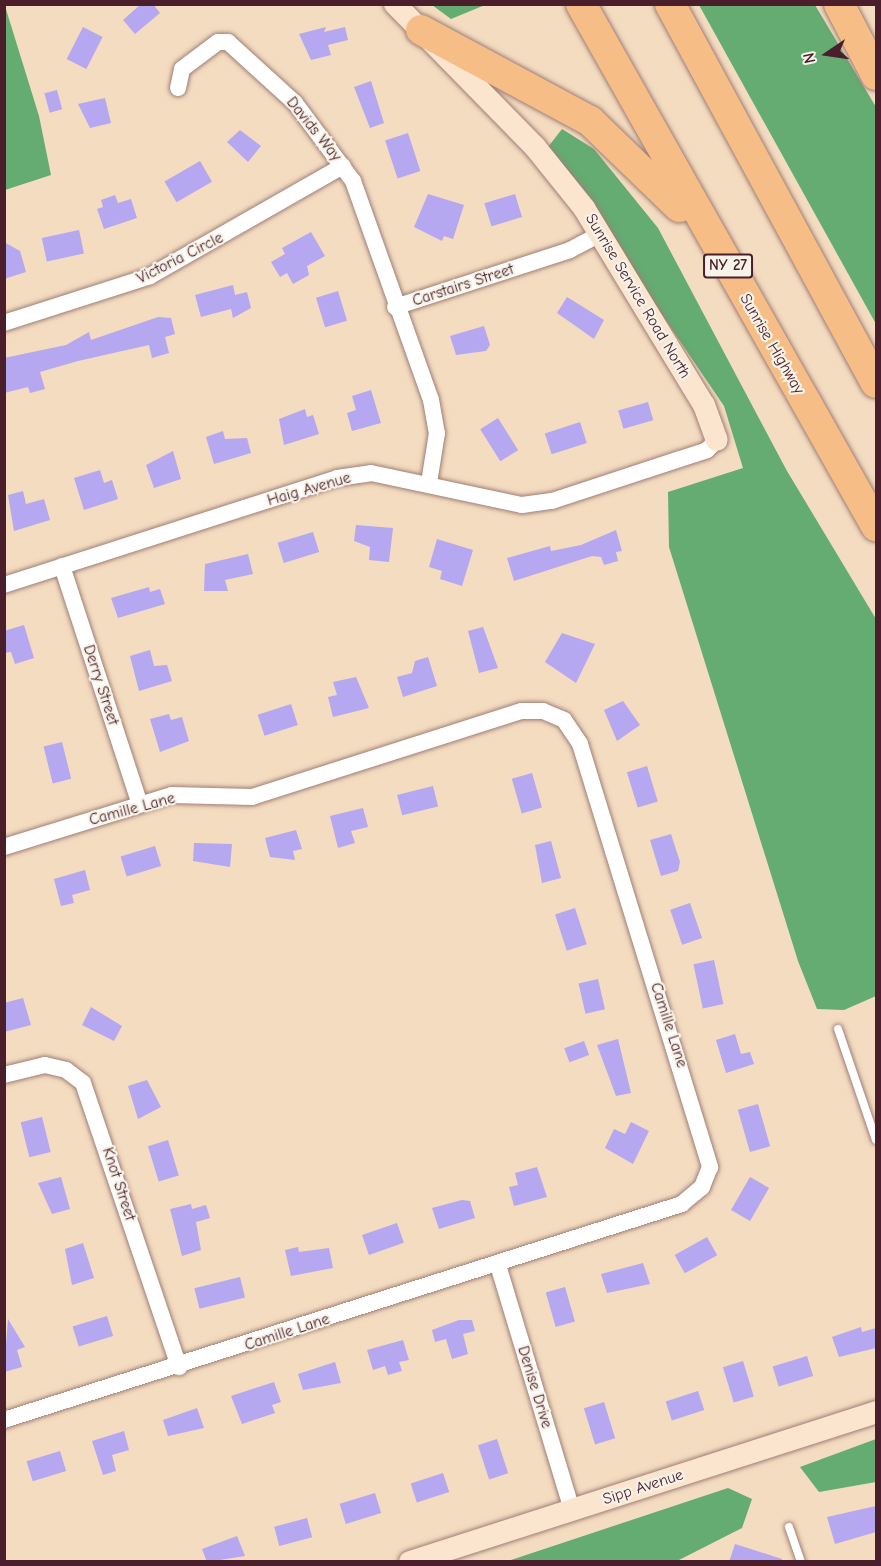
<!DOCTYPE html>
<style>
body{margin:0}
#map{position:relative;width:881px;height:1566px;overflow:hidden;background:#f4dcc0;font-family:"Comic Neue",sans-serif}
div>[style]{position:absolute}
.forest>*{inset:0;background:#64ac72}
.building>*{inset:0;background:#b5a7f0;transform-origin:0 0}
.roads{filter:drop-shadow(0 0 2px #9f7e76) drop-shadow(0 0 2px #9f7e76)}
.lane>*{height:8px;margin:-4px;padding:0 4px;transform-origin:4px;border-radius:4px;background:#fff}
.street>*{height:16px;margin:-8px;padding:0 8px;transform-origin:8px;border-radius:8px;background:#fff}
.secondary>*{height:22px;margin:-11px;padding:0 11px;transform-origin:11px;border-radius:11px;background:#fbe5cf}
.highway>*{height:30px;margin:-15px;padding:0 15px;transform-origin:15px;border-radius:15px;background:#f6be86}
span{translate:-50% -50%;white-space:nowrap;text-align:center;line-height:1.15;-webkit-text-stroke:4.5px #f7f3e8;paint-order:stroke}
.shield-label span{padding:2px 4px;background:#f7f3e8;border:2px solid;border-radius:4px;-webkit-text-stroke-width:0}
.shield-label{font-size:15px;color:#4a1f2b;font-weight:700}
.street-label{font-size:16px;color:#4a1f2b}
.frame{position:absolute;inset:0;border:6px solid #4a1f2b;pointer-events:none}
.north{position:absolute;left:797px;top:24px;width:60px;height:60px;-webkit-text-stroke:4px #f7f3e8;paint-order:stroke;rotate:257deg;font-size:16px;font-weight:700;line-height:24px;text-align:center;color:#4a1f2b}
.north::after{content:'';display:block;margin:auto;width:21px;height:27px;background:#4a1f2b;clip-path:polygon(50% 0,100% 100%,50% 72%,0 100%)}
</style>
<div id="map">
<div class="forest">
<div style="clip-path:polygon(432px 5px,485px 5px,451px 19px)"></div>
<div style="clip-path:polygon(699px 5px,815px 5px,876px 107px,876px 324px)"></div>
<div style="clip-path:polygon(5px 6px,39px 116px,51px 175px,5px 190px)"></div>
<div style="clip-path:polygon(562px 129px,594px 149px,658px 228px,787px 471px,876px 619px,876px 996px,844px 1010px,817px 1009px,798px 961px,669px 547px,668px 492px,743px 468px,724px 406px,548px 147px)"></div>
<div style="clip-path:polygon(876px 1439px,876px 1482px,819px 1492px,800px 1467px)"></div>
<div style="clip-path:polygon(728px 1488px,752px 1499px,742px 1528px,677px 1561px,508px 1561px)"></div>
</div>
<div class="building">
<div style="clip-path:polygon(141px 4px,153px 4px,160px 13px,135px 34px,123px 20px)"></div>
<div style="left:83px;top:27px;width:22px;height:36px;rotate:27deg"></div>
<div style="clip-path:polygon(326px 27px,324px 32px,345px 27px,348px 40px,328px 45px,331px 55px,311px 60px,299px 34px)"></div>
<div style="clip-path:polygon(371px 81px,384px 123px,370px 128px,354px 87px)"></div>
<div style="left:57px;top:90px;width:20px;height:13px;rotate:75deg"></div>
<div style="clip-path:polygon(105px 98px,111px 123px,90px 128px,78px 104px)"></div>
<div style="clip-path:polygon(240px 130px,261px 146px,248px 162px,227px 142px)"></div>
<div style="left:408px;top:133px;width:40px;height:24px;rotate:72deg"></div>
<div style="left:200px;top:161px;width:24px;height:41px;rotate:60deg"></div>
<div style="clip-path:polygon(428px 194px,464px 205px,453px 239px,444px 236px,442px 241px,414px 227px)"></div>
<div style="left:515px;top:194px;width:24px;height:32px;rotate:73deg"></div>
<div style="clip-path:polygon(115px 195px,118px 203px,131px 199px,137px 218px,104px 229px,97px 209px,103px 207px,101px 200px)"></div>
<div style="left:79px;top:230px;width:24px;height:38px;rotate:78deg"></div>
<div style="clip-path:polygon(311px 232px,325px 256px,307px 266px,309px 275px,293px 284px,287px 273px,280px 277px,271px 262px,285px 254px,282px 248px)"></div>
<div style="clip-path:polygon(4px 242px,20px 251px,26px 272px,4px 279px)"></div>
<div style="clip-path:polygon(233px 285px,235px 295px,247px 292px,251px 308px,233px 318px,231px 309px,201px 317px,195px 295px)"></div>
<div style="left:338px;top:291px;width:31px;height:23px;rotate:73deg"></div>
<div style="clip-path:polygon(567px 297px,604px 320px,594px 339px,557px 313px)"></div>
<div style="clip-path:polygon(158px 317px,171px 318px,175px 334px,165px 337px,169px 353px,152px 358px,149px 345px,78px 361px,40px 372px,45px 389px,30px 393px,28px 387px,4px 393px,4px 358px,66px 345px,89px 332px,91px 340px)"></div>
<div style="clip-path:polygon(484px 326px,490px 345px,486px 351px,456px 355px,450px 336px)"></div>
<div style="clip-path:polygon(371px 390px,381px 423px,352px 431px,347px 413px,356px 410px,352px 396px)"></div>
<div style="left:648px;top:402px;width:19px;height:31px;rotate:74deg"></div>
<div style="clip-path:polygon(305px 409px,307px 417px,313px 415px,319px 434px,284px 445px,279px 419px)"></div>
<div style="left:498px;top:418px;width:38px;height:21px;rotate:58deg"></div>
<div style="left:580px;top:422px;width:22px;height:37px;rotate:72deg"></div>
<div style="clip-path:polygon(223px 431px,225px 439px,247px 438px,251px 453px,214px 464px,206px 437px)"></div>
<div style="clip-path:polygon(173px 451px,181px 479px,154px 488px,146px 465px)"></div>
<div style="clip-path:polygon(100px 470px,104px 483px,112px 480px,118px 499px,84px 510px,74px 478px)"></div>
<div style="clip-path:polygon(23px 491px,26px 504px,44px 499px,50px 520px,14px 531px,8px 495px)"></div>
<div style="clip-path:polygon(356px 525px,393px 528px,389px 562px,369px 560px,370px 547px,354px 541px)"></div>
<div style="clip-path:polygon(616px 530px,622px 551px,616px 552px,618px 561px,604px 565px,601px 557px,592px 556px,514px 581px,507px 558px,550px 546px,551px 551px,581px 545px)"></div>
<div style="left:313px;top:532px;width:21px;height:37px;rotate:73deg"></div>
<div style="clip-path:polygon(437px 539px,473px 550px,462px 586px,440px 579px,442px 571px,429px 567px)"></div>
<div style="clip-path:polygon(248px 554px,253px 574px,225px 580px,228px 591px,204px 591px,205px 564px)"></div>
<div style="clip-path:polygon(149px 587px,150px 592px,160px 589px,165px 604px,118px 618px,111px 598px)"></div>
<div style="clip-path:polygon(24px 625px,34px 658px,15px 664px,11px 652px,4px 653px,4px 631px)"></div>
<div style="clip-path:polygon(483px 627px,498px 668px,479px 673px,468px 631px)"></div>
<div style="clip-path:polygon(562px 633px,595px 644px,576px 683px,545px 662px)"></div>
<div style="clip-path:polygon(150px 650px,154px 666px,167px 665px,172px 681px,139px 691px,130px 656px)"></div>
<div style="clip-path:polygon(428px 657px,437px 686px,403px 697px,397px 677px,412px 673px,415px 661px)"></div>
<div style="clip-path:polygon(356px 677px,369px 708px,333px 717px,328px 697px,337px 695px,333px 682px)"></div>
<div style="clip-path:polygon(623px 701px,640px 725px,617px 741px,604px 710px)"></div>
<div style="left:291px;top:704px;width:22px;height:35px;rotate:72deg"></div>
<div style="clip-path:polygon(169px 714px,171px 720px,182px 717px,189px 741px,160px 752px,150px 719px)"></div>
<div style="left:62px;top:742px;width:38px;height:19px;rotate:76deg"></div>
<div style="left:647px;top:766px;width:37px;height:21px;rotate:73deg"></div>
<div style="left:532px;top:773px;width:36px;height:21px;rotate:74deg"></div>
<div style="left:433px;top:786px;width:21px;height:37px;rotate:76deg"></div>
<div style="clip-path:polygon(363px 808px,368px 827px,351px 831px,355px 843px,338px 848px,330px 816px)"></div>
<div style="clip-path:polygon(296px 830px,302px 849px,293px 851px,295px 860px,270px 857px,265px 838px)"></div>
<div style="clip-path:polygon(671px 834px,680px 862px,678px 871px,661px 876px,650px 840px)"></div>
<div style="clip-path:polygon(551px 841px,561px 878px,542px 883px,535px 845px)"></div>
<div style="clip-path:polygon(194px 843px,232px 844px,230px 867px,193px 861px)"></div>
<div style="left:155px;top:846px;width:21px;height:36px;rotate:73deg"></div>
<div style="clip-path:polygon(85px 870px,90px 890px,72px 895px,74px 903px,61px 906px,54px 879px)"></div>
<div style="left:690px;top:903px;width:37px;height:21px;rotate:71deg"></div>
<div style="left:575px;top:908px;width:38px;height:21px;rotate:72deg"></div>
<div style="left:714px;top:960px;width:45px;height:21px;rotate:78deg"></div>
<div style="left:598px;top:979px;width:31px;height:20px;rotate:77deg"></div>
<div style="clip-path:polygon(23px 998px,31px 1025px,4px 1032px,4px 1003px)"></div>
<div style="clip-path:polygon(91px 1007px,122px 1026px,114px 1041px,82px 1025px)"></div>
<div style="clip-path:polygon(735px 1034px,741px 1054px,750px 1052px,754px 1064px,726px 1073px,716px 1040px)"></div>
<div style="clip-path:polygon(618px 1039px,631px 1093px,616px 1096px,597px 1045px)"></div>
<div style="left:584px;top:1041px;width:15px;height:21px;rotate:70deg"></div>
<div style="clip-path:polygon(147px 1080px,161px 1107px,138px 1119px,128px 1086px)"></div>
<div style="left:758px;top:1104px;width:44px;height:21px;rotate:74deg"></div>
<div style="left:42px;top:1117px;width:36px;height:22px;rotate:76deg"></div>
<div style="clip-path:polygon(631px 1122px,649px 1131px,633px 1164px,605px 1148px,614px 1129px,625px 1134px)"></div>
<div style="left:168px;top:1140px;width:37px;height:21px;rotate:73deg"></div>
<div style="clip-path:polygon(537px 1167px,547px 1197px,514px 1206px,509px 1187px,518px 1185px,515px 1173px)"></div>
<div style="clip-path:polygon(61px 1177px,70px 1209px,52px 1214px,38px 1183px)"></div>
<div style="left:750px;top:1177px;width:22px;height:38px;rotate:30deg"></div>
<div style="clip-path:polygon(462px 1200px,470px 1201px,475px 1218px,439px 1229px,432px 1208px)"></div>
<div style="clip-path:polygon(191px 1204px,192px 1209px,206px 1205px,210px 1218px,196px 1222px,201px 1250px,182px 1256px,170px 1209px)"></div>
<div style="left:397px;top:1223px;width:21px;height:37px;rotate:71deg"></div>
<div style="left:707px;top:1237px;width:21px;height:37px;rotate:61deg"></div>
<div style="clip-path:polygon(83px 1243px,94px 1278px,72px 1285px,65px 1249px)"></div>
<div style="clip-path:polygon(298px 1247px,299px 1252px,329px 1248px,333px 1268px,291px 1276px,285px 1250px)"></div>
<div style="clip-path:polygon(643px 1263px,650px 1284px,607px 1293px,601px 1274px)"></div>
<div style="left:240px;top:1277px;width:21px;height:47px;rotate:76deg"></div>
<div style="left:565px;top:1287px;width:36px;height:20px;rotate:74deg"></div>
<div style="left:107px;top:1316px;width:21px;height:36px;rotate:73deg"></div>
<div style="clip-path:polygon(8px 1319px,25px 1347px,17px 1350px,22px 1367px,4px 1372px)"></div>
<div style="clip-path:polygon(459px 1320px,472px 1320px,475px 1331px,463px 1334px,468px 1354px,452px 1359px,446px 1339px,435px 1342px,432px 1330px)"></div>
<div style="clip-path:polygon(861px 1327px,862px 1332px,876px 1328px,876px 1348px,839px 1357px,832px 1337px)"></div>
<div style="clip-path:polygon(403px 1340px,409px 1360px,399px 1362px,402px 1371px,388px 1375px,385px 1366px,373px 1370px,367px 1350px)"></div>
<div style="left:807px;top:1356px;width:21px;height:36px;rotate:73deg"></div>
<div style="left:743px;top:1361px;width:37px;height:21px;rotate:73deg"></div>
<div style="clip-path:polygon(335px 1362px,341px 1383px,303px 1390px,298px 1374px)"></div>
<div style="clip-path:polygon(274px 1382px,281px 1402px,272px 1405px,275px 1413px,242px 1424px,231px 1396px)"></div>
<div style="left:698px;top:1391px;width:20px;height:34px;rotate:72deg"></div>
<div style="left:604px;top:1402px;width:38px;height:21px;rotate:73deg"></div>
<div style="clip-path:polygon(197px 1408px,204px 1428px,168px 1436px,163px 1420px)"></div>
<div style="clip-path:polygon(124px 1431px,129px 1450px,112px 1455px,116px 1471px,103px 1475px,92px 1441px)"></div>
<div style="left:497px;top:1439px;width:36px;height:20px;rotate:72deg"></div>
<div style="left:60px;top:1451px;width:21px;height:35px;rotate:73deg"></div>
<div style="left:443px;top:1473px;width:20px;height:34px;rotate:72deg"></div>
<div style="left:375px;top:1493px;width:21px;height:37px;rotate:73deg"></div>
<div style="clip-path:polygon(876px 1506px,876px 1532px,835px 1544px,827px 1517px)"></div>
<div style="left:307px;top:1518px;width:20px;height:34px;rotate:75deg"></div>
<div style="clip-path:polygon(237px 1536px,245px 1556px,207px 1562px,202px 1549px)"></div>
<div style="clip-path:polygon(735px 1544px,782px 1559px,781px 1562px,729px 1562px)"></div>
</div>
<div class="roads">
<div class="lane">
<div style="left:838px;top:1029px;width:117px;rotate:71.1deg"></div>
<div style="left:789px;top:1527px;width:37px;rotate:71deg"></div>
</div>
<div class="street">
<div style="left:178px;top:88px;width:19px;rotate:-78deg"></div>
<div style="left:182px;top:69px;width:45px;rotate:-36.9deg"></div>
<div style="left:218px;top:42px;width:10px"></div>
<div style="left:228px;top:42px;width:91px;rotate:42.3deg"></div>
<div style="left:295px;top:103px;width:97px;rotate:53.4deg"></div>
<div style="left:353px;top:181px;width:232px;rotate:70.4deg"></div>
<div style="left:431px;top:400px;width:34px;rotate:80deg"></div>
<div style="left:437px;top:433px;width:51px;rotate:99.1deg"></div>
<div style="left:395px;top:307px;width:184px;rotate:-18deg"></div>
<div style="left:570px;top:250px;width:36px;rotate:-28deg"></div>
<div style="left:4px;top:323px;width:153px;rotate:-17.8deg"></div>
<div style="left:150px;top:276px;width:222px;rotate:-29.7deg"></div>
<div style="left:62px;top:566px;width:250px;rotate:71.9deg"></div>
<div style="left:4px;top:585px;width:350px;rotate:-17.8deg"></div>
<div style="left:337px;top:478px;width:34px;rotate:-8deg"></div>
<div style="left:371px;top:473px;width:154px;rotate:12deg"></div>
<div style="left:522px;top:505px;width:30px;rotate:-8deg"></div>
<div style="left:552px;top:501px;width:135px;rotate:-18.2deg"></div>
<div style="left:680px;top:459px;width:28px;rotate:-18deg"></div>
<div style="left:707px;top:450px;width:14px;rotate:-45deg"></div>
<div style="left:4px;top:847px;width:176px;rotate:-17.2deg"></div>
<div style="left:172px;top:795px;width:80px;rotate:1.4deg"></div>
<div style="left:252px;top:797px;width:283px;rotate:-17.7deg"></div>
<div style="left:522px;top:711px;width:21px"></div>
<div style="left:543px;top:711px;width:23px;rotate:23deg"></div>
<div style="left:564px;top:720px;width:29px;rotate:56deg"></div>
<div style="left:580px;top:744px;width:443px;rotate:72.9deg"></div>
<div style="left:710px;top:1167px;width:22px;rotate:112deg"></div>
<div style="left:702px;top:1187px;width:26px;rotate:140deg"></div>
<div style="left:682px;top:1204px;width:712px;rotate:162.33deg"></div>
<div style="left:4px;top:1075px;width:42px;rotate:-13.7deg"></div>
<div style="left:45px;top:1065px;width:22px;rotate:13deg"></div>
<div style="left:66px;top:1070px;width:21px;rotate:37deg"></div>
<div style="left:83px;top:1083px;width:300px;rotate:71.3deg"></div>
<div style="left:498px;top:1265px;width:256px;rotate:73.2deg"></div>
</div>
<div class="secondary">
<div style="left:395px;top:4px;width:200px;rotate:45.6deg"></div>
<div style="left:535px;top:147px;width:78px;rotate:51.2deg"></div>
<div style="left:584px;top:208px;width:231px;rotate:58.7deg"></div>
<div style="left:704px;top:405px;width:37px;rotate:70deg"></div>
<div style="left:410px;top:1562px;width:490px;rotate:-17.8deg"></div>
</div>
<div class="highway">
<div style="left:581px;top:4px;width:600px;rotate:60.53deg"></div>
<div style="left:670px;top:4px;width:431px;rotate:61.5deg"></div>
<div style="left:839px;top:4px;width:80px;rotate:62.5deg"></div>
<div style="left:421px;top:30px;width:192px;rotate:28.3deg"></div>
<div style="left:590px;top:121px;width:124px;rotate:44deg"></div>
</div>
</div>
<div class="shield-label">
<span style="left:728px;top:266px">NY 27</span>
</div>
<div class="street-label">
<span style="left:314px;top:129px;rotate:51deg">Davids Way</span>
<span style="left:180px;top:258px;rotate:-27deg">Victoria Circle</span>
<span style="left:463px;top:285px;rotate:-18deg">Carstairs Street</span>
<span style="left:638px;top:296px;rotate:59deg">Sunrise Service Road North</span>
<span style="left:772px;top:344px;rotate:60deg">Sunrise Highway</span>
<span style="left:309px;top:489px;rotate:-16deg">Haig Avenue</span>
<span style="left:101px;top:685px;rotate:72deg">Derry Street</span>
<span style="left:132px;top:809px;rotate:-15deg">Camille Lane</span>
<span style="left:669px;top:1025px;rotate:72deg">Camille Lane</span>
<span style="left:119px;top:1184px;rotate:72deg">Knot Street</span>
<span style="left:287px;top:1332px;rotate:-18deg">Camille Lane</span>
<span style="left:535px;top:1387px;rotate:73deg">Denise Drive</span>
<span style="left:643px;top:1487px;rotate:-18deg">Sipp Avenue</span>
</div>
<div class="frame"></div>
<div class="north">N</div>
</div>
